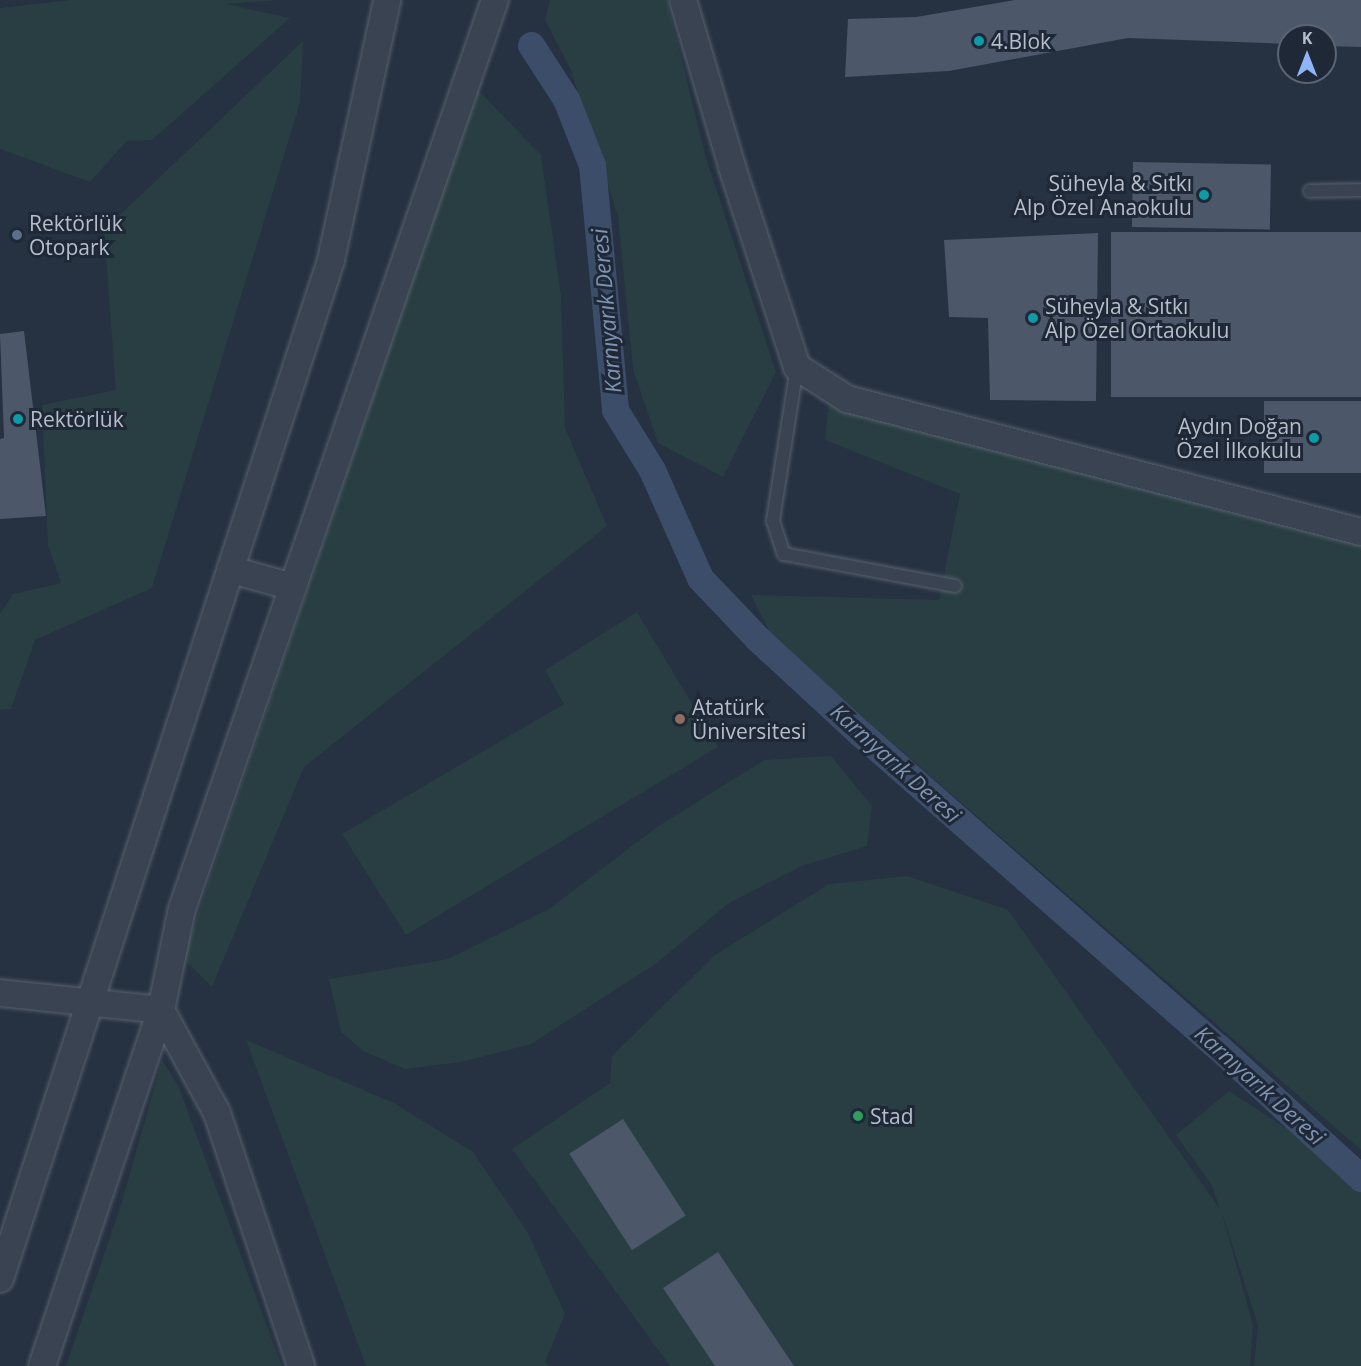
<!DOCTYPE html>
<meta charset="utf-8">
<style>
body{margin:0}
#map{position:relative;width:1361px;height:1366px;overflow:hidden;background:#263141;font-family:"Open Sans",sans-serif}
div>[style]{position:absolute}
.green>*{inset:0;background:#283e42}
.canal>*{height:27px;margin:-13.5px;padding:0 13.5px;transform-origin:13.5px;border-radius:13.5px;background:#3c4d6a}
.building>*{inset:0;background:#4c576a;transform-origin:0 0}
.roads{filter:drop-shadow(0 0 2px #58616e) drop-shadow(0 0 2px #58616e)}
.lane>*{height:12px;margin:-6px;padding:0 6px;transform-origin:6px;border-radius:6px;background:#3a4351}
.street>*{height:26px;margin:-13px;padding:0 13px;transform-origin:13px;border-radius:13px;background:#3a4351}
.dots>*{width:16px;height:16px;translate:-50% -50%;box-sizing:border-box;border:3px solid #1f2836;border-radius:50%}
span{translate:-50% -50%;white-space:nowrap;text-align:center;line-height:1.15;-webkit-text-stroke:6px #1f2836;paint-order:stroke}
.poi-label{font-size:21px;color:#b7becb}
.left{translate:0 -50%;text-align:left}
.right{translate:-100% -50%;text-align:right}
.water-label{font-size:22px;color:#7f93b2;font-style:italic}
.north{position:absolute;left:1277px;top:24px;width:60px;height:60px;box-sizing:border-box;background:#1f2836;border:2px solid #5c6472;border-radius:50%;rotate:0deg;font-size:16px;font-weight:700;line-height:24px;text-align:center;color:#b7becb}
.north::after{content:'';display:block;margin:auto;width:21px;height:27px;background:#90b4f8;clip-path:polygon(50% 0,100% 100%,50% 72%,0 100%)}
</style>
<div id="map">
<div class="green">
<div style="clip-path:polygon(71px 0,279px 0,226px 4px,290px 18px,152px 140px,127px 141px,90px 182px,0 149px,0 8px)"></div>
<div style="clip-path:polygon(550px 0,667px 0,706px 158px,776px 372px,723px 477px,658px 443px,633px 369px,618px 216px,570px 68px,545px 20px)"></div>
<div style="clip-path:polygon(303px 41px,300px 103px,152px 588px,35px 640px,11px 709px,0 710px,0 614px,13px 594px,61px 583px,48px 545px,42px 405px,116px 390px,104px 230px)"></div>
<div style="clip-path:polygon(477px 89px,541px 155px,561px 295px,565px 428px,607px 526px,304px 767px,212px 987px,183px 958px)"></div>
<div style="clip-path:polygon(829px 402px,1361px 537px,1361px 1150px,773px 639px,751px 595px,939px 600px,960px 494px,825px 440px)"></div>
<div style="clip-path:polygon(637px 612px,718px 747px,406px 935px,342px 834px,564px 704px,545px 670px)"></div>
<div style="clip-path:polygon(831px 756px,872px 806px,867px 846px,802px 866px,729px 903px,657px 963px,531px 1044px,461px 1062px,405px 1069px,363px 1051px,341px 1032px,329px 979px,448px 959px,549px 909px,657px 827px,764px 760px)"></div>
<div style="clip-path:polygon(907px 876px,1008px 910px,1220px 1209px,1212px 1186px,1176px 1135px,1229px 1091px,1361px 1177px,1361px 1366px,1254px 1366px,1258px 1325px,1221px 1210px,1253px 1325px,1250px 1366px,670px 1366px,512px 1149px,610px 1083px,612px 1056px,715px 955px,829px 884px)"></div>
<div style="clip-path:polygon(246px 1040px,394px 1103px,473px 1152px,528px 1233px,565px 1314px,545px 1362px,549px 1366px,366px 1366px)"></div>
<div style="clip-path:polygon(162px 1060px,178px 1085px,282px 1366px,66px 1366px,121px 1205px)"></div>
</div>
<div class="canal">
<div style="left:531px;top:45px;width:64px;rotate:57.1deg"></div>
<div style="left:566px;top:99px;width:71px;rotate:68.5deg"></div>
<div style="left:592px;top:165px;width:246px;rotate:84.6deg"></div>
<div style="left:615px;top:410px;width:70px;rotate:58.3deg"></div>
<div style="left:652px;top:470px;width:118px;rotate:66deg"></div>
<div style="left:700px;top:578px;width:84px;rotate:46.4deg"></div>
<div style="left:758px;top:639px;width:139px;rotate:42.7deg"></div>
<div style="left:860px;top:733px;width:476px;rotate:41.3deg"></div>
<div style="left:1218px;top:1047px;width:194px;rotate:42.5deg"></div>
</div>
<div class="building">
<div style="clip-path:polygon(1015px 0,1361px 0,1361px 47px,1325px 46px,1325px 36px,1289px 36px,1289px 44px,1128px 38px,949px 71px,845px 77px,848px 19px,916px 17px)"></div>
<div style="left:1133px;top:162px;width:138px;height:65px;rotate:1deg"></div>
<div style="left:1111px;top:232px;width:250px;height:165px"></div>
<div style="clip-path:polygon(1098px 233px,1096px 401px,990px 400px,988px 318px,949px 317px,944px 240px)"></div>
<div style="clip-path:polygon(24px 331px,46px 516px,0 519px,0 439px,4px 438px,0 334px)"></div>
<div style="left:1361px;top:401px;width:72px;height:97px;rotate:90deg"></div>
<div style="left:623px;top:1119px;width:115px;height:64px;rotate:57deg"></div>
<div style="clip-path:polygon(718px 1252px,794px 1366px,715px 1366px,663px 1288px)"></div>
</div>
<div class="roads">
<div class="lane">
<div style="left:1310px;top:191px;width:51px;rotate:-1.1deg"></div>
<div style="left:797px;top:367px;width:156px;rotate:98.9deg"></div>
<div style="left:773px;top:521px;width:35px;rotate:72deg"></div>
<div style="left:784px;top:554px;width:174px;rotate:10.6deg"></div>
</div>
<div class="street">
<div style="left:683px;top:0;width:174px;rotate:73.6deg"></div>
<div style="left:732px;top:167px;width:210px;rotate:72deg"></div>
<div style="left:797px;top:367px;width:59px;rotate:32.6deg"></div>
<div style="left:847px;top:399px;width:531px;rotate:14.51deg"></div>
<div style="left:232px;top:570px;width:63px;rotate:15.6deg"></div>
<div style="left:0;top:993px;width:162px;rotate:6deg"></div>
<div style="left:161px;top:1010px;width:117px;rotate:61.5deg"></div>
<div style="left:217px;top:1113px;width:267px;rotate:71.6deg"></div>
<div style="left:0;top:1279px;width:1071px;rotate:-72deg"></div>
<div style="left:331px;top:260px;width:266px;rotate:-77.8deg"></div>
<div style="left:42px;top:1366px;width:375px;rotate:-71.5deg"></div>
<div style="left:161px;top:1010px;width:103px;rotate:-78.3deg"></div>
<div style="left:182px;top:909px;width:961px;rotate:-71deg"></div>
</div>
</div>
<div class="dots">
<div style="left:979px;top:41px;background:#0f9aa8"></div>
<div style="left:1204px;top:195px;background:#0f9aa8"></div>
<div style="left:17px;top:235px;background:#5c6f8a"></div>
<div style="left:1033px;top:318px;background:#0f9aa8"></div>
<div style="left:18px;top:419px;background:#0f9aa8"></div>
<div style="left:1314px;top:438px;background:#0f9aa8"></div>
<div style="left:680px;top:719px;background:#8d6e63"></div>
<div style="left:858px;top:1116px;background:#2e9e5b"></div>
</div>
<div class="poi-label">
<span class="left" style="left:991px;top:41px">4.Blok</span>
<span class="right" style="left:1192px;top:195px">Süheyla &amp; Sıtkı<br>Alp Özel Anaokulu</span>
<span class="left" style="left:29px;top:235px">Rektörlük<br>Otopark</span>
<span class="left" style="left:1045px;top:318px">Süheyla &amp; Sıtkı<br>Alp Özel Ortaokulu</span>
<span class="left" style="left:30px;top:419px">Rektörlük</span>
<span class="right" style="left:1302px;top:438px">Aydın Doğan<br>Özel İlkokulu</span>
<span class="left" style="left:692px;top:719px">Atatürk<br>Üniversitesi</span>
<span class="left" style="left:870px;top:1116px">Stad</span>
</div>
<div class="water-label">
<span style="left:606px;top:311px;rotate:-95deg">Karnıyarık Deresi</span>
<span style="left:896px;top:763px;rotate:42deg">Karnıyarık Deresi</span>
<span style="left:1260px;top:1085px;rotate:42deg">Karnıyarık Deresi</span>
</div>
<div class="north">K</div>
</div>
